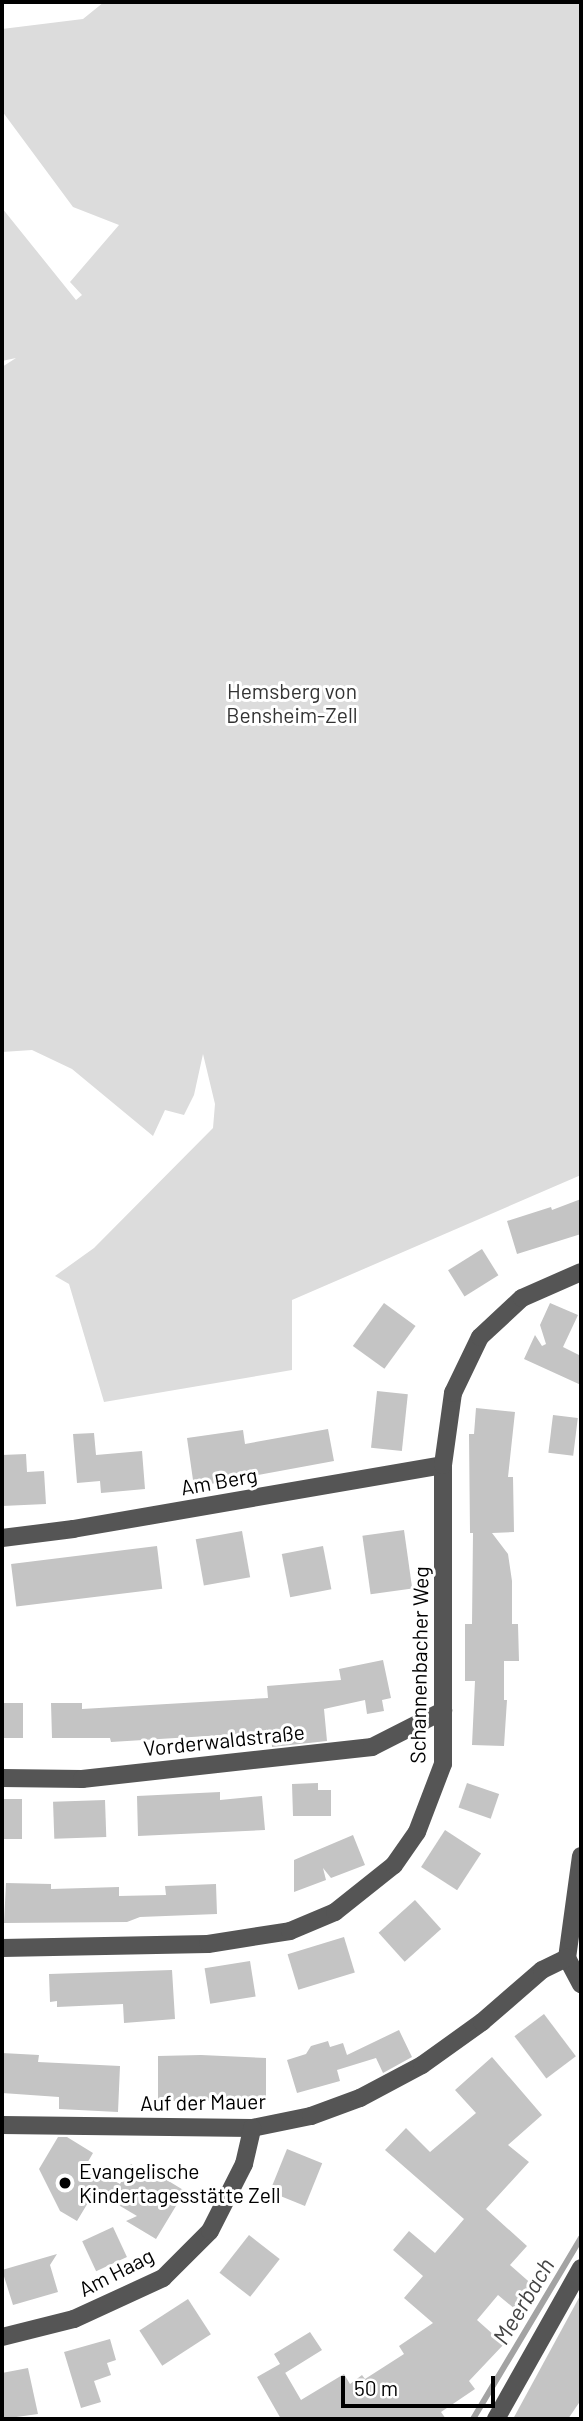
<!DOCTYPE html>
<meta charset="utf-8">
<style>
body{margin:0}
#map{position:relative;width:583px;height:2421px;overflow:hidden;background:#fff;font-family:Barlow,sans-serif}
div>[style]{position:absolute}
.green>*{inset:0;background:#dcdcdc}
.stream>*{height:6px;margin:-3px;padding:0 3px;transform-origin:3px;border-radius:3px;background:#a3a3a3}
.building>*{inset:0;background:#c4c4c4;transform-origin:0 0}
.minor>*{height:18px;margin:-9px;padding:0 9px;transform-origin:9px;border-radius:9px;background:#555}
.dots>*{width:19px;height:19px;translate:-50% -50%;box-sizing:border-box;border:4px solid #fff;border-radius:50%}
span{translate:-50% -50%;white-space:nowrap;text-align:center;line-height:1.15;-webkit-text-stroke:6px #fff;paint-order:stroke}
.park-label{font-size:21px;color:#333}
.street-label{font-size:21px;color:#000}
.poi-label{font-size:21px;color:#000}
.left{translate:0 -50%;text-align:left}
.water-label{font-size:23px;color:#444;font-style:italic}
.frame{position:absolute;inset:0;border:4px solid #000;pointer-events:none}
.scale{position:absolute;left:341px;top:2376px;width:154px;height:32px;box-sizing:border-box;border:4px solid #000;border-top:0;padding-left:9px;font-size:21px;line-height:24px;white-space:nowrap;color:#000;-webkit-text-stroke:5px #fff;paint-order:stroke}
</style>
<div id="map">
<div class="green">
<div style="clip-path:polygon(104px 2px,581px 2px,581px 1175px,292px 1300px,292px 1370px,104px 1402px,69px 1284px,55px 1276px,94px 1248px,213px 1128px,215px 1104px,203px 1054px,194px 1095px,184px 1115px,165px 1110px,153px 1136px,72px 1069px,32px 1050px,2px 1052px,2px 367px,16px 358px,2px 361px,2px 208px,76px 300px,82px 295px,70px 282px,119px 225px,73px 207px,2px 111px,2px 29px,83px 19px)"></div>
</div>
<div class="stream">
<div style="left:473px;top:2419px;width:211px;rotate:-59.2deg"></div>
</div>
<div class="building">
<div style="clip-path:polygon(581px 1199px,581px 1234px,517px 1254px,507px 1221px,551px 1207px,552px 1210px)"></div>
<div style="left:482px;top:1249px;width:31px;height:40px;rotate:58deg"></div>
<div style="left:384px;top:1303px;width:39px;height:53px;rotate:36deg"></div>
<div style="clip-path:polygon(550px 1303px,578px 1315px,563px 1347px,581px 1356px,581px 1385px,524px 1359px,535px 1335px,542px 1346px,546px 1344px,540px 1325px)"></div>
<div style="left:377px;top:1391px;width:31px;height:57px;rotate:6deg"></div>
<div style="clip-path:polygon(476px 1408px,515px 1412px,508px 1477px,513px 1477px,514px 1532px,492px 1533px,508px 1554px,512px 1581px,512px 1624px,518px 1624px,519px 1661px,504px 1661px,504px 1700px,507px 1700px,504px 1746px,472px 1745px,475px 1681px,465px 1681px,465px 1624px,472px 1624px,473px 1533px,470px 1533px,469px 1434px,474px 1434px)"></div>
<div style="left:553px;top:1415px;width:25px;height:38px;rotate:7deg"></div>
<div style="clip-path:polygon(328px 1429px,334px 1461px,194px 1487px,187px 1438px,243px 1430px,245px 1444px)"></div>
<div style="clip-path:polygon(94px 1433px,96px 1455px,142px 1451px,145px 1489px,101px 1493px,100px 1481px,77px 1483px,73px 1434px)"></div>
<div style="clip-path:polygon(26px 1454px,27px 1472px,44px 1471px,46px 1504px,2px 1506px,2px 1455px)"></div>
<div style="left:404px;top:1530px;width:59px;height:42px;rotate:82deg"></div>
<div style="left:242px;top:1531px;width:47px;height:47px;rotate:80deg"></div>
<div style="left:157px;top:1546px;width:43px;height:147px;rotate:83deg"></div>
<div style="left:323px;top:1546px;width:44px;height:42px;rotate:79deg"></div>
<div style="clip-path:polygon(383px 1660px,391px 1698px,382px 1700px,384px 1711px,367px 1714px,365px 1700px,324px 1709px,327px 1741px,272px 1747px,271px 1732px,111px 1742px,110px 1738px,52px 1738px,51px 1703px,82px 1703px,82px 1709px,268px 1698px,267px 1686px,341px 1680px,339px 1669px)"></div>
<div style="left:2px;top:1703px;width:21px;height:35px"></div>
<div style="clip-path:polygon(318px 1783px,318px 1790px,331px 1790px,331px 1816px,293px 1816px,292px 1784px)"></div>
<div style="left:467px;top:1783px;width:34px;height:26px;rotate:19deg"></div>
<div style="clip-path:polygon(220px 1792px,220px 1800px,262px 1796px,265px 1830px,138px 1836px,137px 1796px)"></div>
<div style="left:2px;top:1799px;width:20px;height:40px"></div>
<div style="left:105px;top:1800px;width:37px;height:52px;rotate:88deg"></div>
<div style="left:445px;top:1830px;width:43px;height:44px;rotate:33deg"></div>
<div style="clip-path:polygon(353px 1835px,365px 1865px,331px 1878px,323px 1868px,326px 1880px,294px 1892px,294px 1860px)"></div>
<div style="clip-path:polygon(6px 1883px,51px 1884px,51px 1889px,119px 1887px,119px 1896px,166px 1895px,165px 1886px,216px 1884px,217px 1914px,140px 1917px,127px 1922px,4px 1923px)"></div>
<div style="left:415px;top:1900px;width:39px;height:49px;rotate:48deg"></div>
<div style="left:344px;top:1937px;width:37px;height:59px;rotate:73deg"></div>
<div style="left:250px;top:1961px;width:36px;height:46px;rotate:81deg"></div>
<div style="clip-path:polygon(172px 1970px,175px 2019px,124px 2023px,123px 2004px,57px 2007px,57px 2001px,50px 2002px,49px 1974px)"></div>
<div style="left:544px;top:2014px;width:53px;height:37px;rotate:53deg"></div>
<div style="clip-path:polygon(399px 2030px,412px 2057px,383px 2073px,376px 2058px,337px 2070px,340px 2081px,297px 2093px,287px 2060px,306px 2054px,311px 2046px,328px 2041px,330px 2047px,343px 2043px,347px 2055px)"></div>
<div style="clip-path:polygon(2px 2053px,39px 2055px,38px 2062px,120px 2066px,118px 2112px,59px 2109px,59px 2097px,2px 2093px)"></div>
<div style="clip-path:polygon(201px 2055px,266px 2058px,266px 2100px,158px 2101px,158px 2056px)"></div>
<div style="clip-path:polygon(492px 2057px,542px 2115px,508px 2145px,529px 2162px,486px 2209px,527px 2246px,510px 2265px,535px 2287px,515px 2309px,498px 2295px,477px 2320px,504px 2344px,469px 2381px,475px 2389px,441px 2412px,446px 2419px,281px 2419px,257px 2377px,280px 2364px,274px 2354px,310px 2332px,322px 2350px,285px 2373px,283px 2369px,301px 2400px,344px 2374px,350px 2384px,362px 2375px,365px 2379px,404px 2354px,399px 2346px,433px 2323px,404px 2298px,423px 2276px,393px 2250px,409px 2231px,435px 2253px,464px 2219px,385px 2150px,406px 2128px,430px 2152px,476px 2113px,455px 2090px)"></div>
<div style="clip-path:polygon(58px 2137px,67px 2137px,93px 2153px,86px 2165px,120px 2184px,131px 2164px,149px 2175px,152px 2171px,185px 2191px,156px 2239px,126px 2221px,137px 2216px,95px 2191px,77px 2221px,60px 2211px,39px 2169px)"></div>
<div style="left:287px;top:2149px;width:38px;height:46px;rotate:22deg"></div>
<div style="left:113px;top:2227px;width:33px;height:34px;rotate:65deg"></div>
<div style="left:249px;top:2235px;width:39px;height:48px;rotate:38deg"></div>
<div style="clip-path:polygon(57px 2254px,50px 2265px,58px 2292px,13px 2305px,2px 2270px)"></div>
<div style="clip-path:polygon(581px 2294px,581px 2400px,568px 2419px,513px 2419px)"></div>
<div style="left:188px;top:2299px;width:42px;height:58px;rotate:57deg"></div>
<div style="clip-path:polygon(110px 2339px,116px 2360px,107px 2363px,111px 2375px,94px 2381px,101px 2402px,81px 2408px,64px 2352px)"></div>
<div style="clip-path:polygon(28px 2368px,38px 2414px,2px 2419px,2px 2373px)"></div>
</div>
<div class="minor">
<div style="left:2px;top:1538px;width:72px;rotate:-7.2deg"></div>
<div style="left:73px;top:1529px;width:375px;rotate:-9.8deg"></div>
<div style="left:2px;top:1778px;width:80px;rotate:0.7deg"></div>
<div style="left:82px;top:1779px;width:292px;rotate:-6.3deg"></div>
<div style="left:372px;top:1747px;width:80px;rotate:-26.9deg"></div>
<div style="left:581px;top:1856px;width:103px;rotate:97.8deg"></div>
<div style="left:567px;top:1958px;width:30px;rotate:62deg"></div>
<div style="left:2px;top:1948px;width:206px;rotate:-1.1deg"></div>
<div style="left:208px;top:1944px;width:83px;rotate:-9deg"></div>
<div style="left:290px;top:1931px;width:49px;rotate:-22.9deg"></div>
<div style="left:335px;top:1912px;width:75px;rotate:-38.5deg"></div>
<div style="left:394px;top:1865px;width:40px;rotate:-55.1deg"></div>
<div style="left:417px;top:1832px;width:73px;rotate:-69.1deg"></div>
<div style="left:443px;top:1764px;width:299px;rotate:-90deg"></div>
<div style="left:443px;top:1465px;width:73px;rotate:-82.1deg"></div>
<div style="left:453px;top:1393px;width:62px;rotate:-64.3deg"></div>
<div style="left:480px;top:1337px;width:57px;rotate:-42.9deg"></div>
<div style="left:522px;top:1298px;width:64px;rotate:-23.8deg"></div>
<div style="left:2px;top:2125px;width:250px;rotate:0.7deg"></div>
<div style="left:252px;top:2128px;width:60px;rotate:-11.5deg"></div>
<div style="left:311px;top:2116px;width:52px;rotate:-20.2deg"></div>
<div style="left:360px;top:2098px;width:70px;rotate:-28deg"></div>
<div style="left:422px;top:2065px;width:74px;rotate:-35.6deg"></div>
<div style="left:482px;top:2022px;width:79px;rotate:-40.9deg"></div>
<div style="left:542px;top:1970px;width:28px;rotate:-26deg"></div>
<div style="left:2px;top:2337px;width:74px;rotate:-14deg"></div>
<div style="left:74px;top:2319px;width:98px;rotate:-24.7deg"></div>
<div style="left:163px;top:2278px;width:66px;rotate:-45deg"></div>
<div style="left:210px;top:2231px;width:75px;rotate:-63.1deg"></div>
<div style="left:244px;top:2164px;width:37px;rotate:-77deg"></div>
<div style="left:496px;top:2419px;width:173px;rotate:-60.6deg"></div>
</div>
<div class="dots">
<div style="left:65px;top:2183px;background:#000"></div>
</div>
<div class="park-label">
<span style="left:292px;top:703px">Hemsberg von<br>Bensheim-Zell</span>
</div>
<div class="street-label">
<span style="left:219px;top:1481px;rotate:-10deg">Am Berg</span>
<span style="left:419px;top:1665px;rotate:-89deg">Schannenbacher Weg</span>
<span style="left:224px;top:1740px;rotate:-6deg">Vorderwaldstraße</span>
<span style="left:203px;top:2102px;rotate:-1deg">Auf der Mauer</span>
<span style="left:116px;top:2272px;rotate:-27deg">Am Haag</span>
</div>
<div class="poi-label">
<span class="left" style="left:79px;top:2183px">Evangelische<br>Kindertagesstätte Zell</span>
</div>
<div class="water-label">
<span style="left:523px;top:2301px;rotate:-59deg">Meerbach</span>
</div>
<div class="frame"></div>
<div class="scale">50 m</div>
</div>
